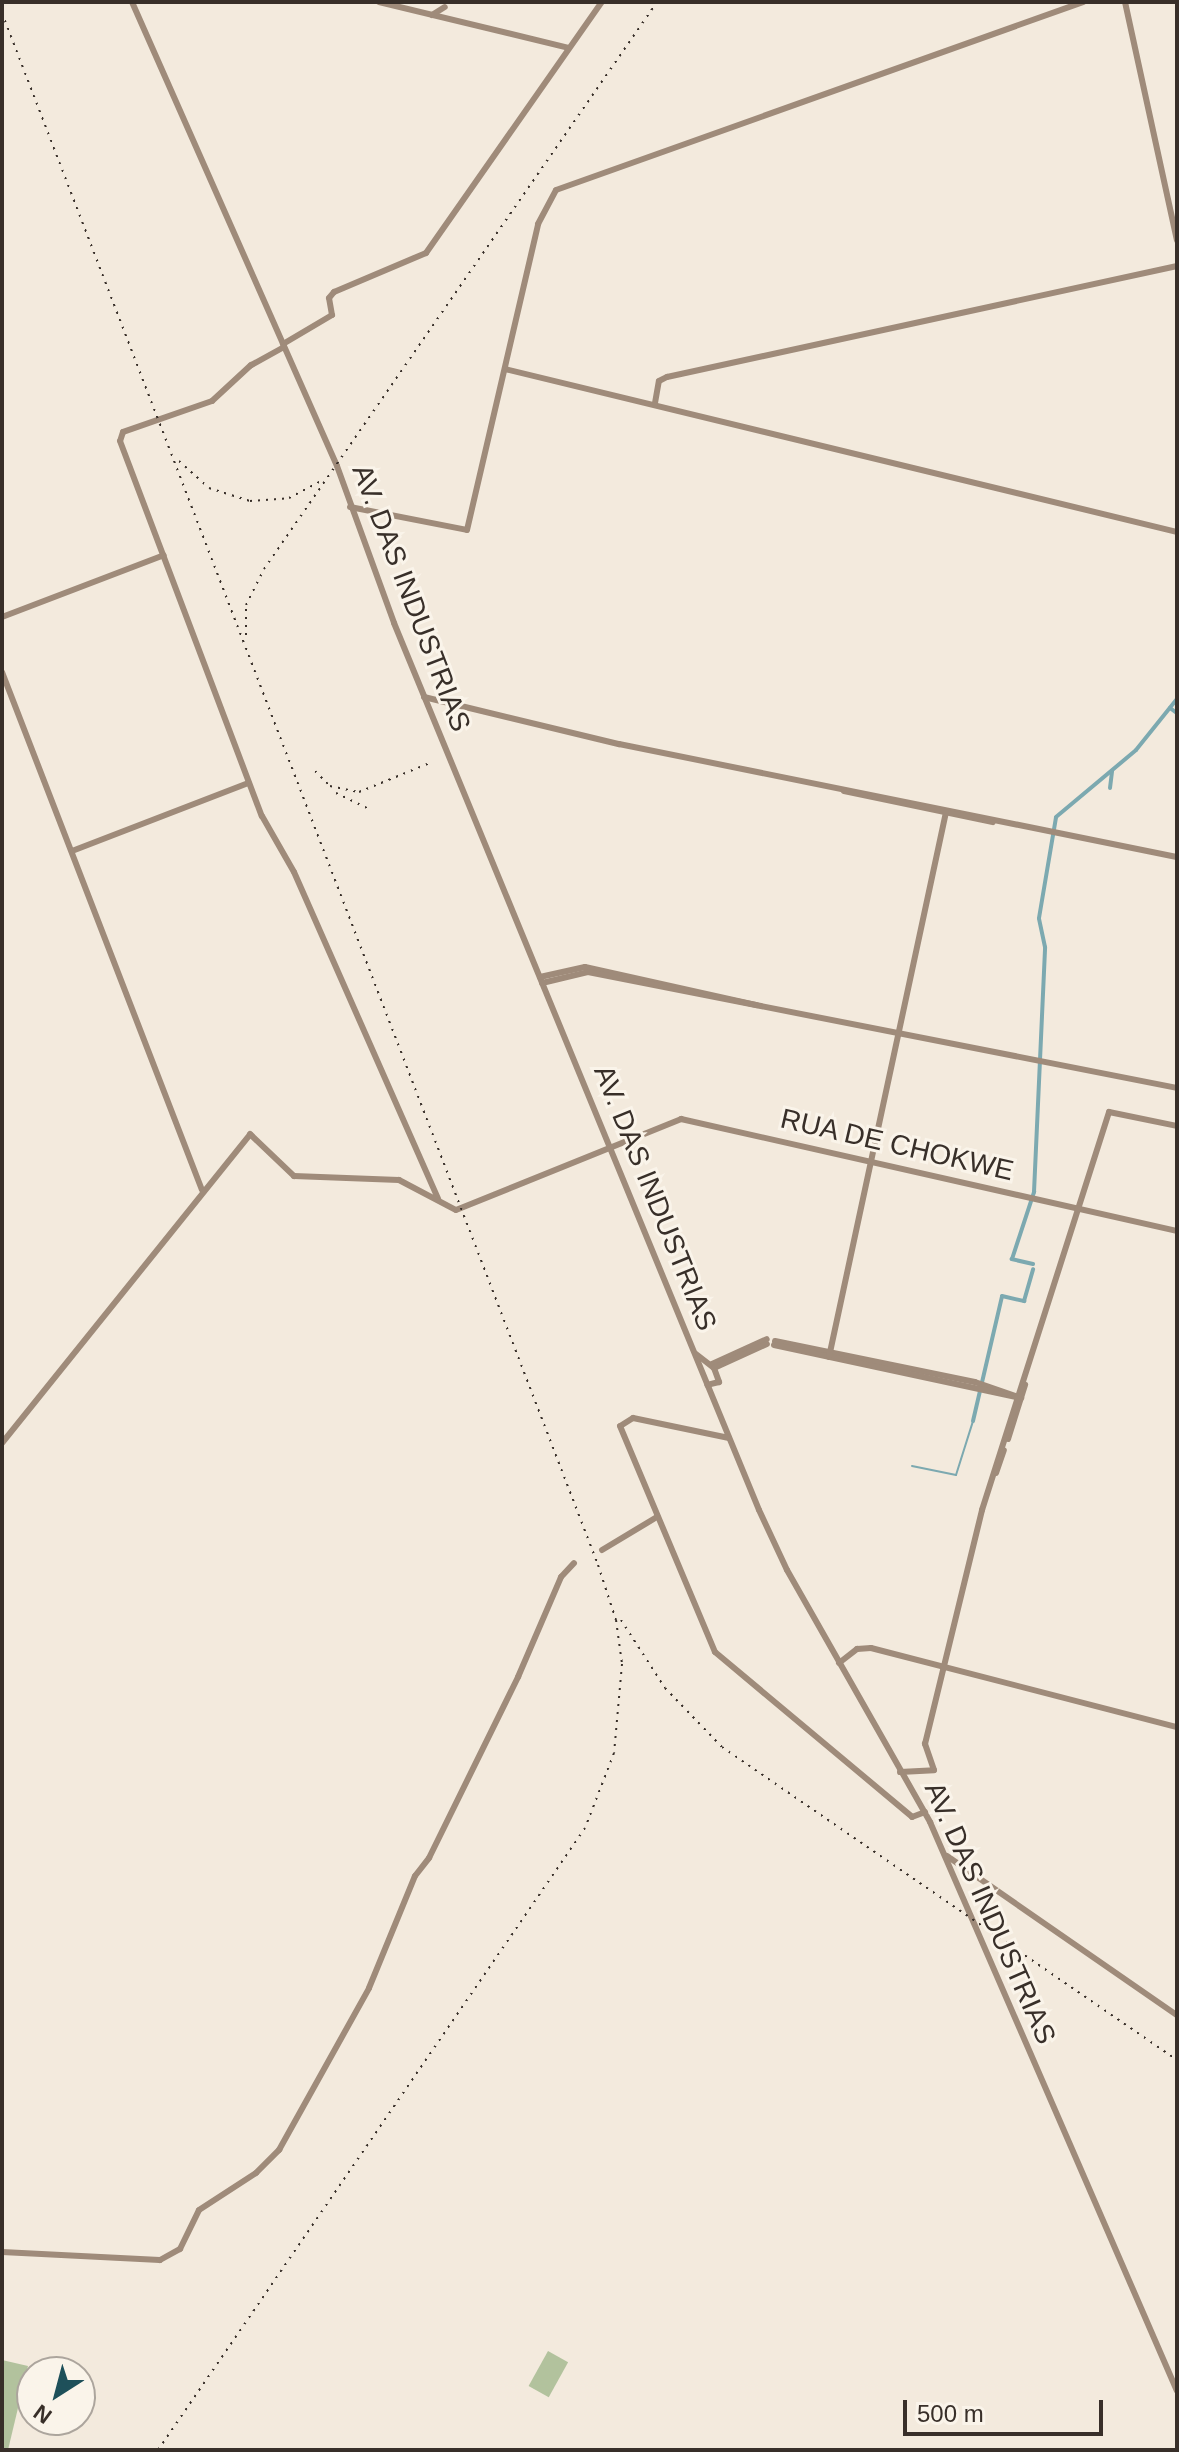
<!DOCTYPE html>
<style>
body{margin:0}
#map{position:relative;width:1179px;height:2452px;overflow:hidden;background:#f3eadd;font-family:Helvetica,sans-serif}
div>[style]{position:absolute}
.green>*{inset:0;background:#b2c29d;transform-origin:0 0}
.stream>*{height:2px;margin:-1px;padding:0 1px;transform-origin:1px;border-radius:1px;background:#7ca9b0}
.canal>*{height:4px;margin:-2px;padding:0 2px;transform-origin:2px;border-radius:2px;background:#7ca9b0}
.secondary>*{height:6px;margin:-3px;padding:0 3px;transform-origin:3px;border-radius:3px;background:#9f8b7a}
.rail>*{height:2px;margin-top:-1px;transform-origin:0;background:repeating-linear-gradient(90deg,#382f29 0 2px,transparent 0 8px)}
span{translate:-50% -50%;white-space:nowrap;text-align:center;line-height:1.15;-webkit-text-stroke:6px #faf4ea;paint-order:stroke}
.street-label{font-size:28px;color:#382f29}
.frame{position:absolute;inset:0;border:4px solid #382f29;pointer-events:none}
.north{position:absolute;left:16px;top:2356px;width:80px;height:80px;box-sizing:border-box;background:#faf4ea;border:2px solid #aca59d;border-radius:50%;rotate:216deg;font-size:22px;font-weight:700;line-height:32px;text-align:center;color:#382f29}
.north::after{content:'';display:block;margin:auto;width:28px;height:36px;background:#1e505a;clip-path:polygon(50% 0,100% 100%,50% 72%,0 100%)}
.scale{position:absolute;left:903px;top:2400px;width:200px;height:36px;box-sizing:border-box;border:4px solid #382f29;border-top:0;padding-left:10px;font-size:24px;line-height:28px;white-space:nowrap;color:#382f29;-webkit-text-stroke:6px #faf4ea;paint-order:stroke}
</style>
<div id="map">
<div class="green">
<div style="left:548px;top:2351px;width:23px;height:40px;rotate:29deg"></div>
<div style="clip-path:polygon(2px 2360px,28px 2366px,8px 2450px,2px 2450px)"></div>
</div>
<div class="stream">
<div style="left:912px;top:1466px;width:45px;rotate:11.6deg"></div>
<div style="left:956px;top:1475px;width:57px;rotate:-72.5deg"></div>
</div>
<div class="canal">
<div style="left:1170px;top:708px;width:9px;rotate:36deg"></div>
<div style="left:1110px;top:788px;width:17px;rotate:-83deg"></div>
<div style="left:1039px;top:918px;width:102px;rotate:-80.4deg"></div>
<div style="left:1056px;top:817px;width:104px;rotate:-39.9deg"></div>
<div style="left:1136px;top:750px;width:65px;rotate:-51.2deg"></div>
<div style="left:1033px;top:1264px;width:22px;rotate:-167deg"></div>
<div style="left:1012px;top:1259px;width:71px;rotate:-71.8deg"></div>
<div style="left:1034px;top:1192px;width:245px;rotate:-87.4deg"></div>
<div style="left:1045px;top:947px;width:29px;rotate:-102deg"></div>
<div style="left:973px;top:1421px;width:128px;rotate:-76.9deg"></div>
<div style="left:1002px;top:1296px;width:23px;rotate:13deg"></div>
<div style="left:1024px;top:1301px;width:33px;rotate:-74deg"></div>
</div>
<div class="secondary">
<div style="left:132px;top:2px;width:507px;rotate:66.16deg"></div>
<div style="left:337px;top:466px;width:167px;rotate:70deg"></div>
<div style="left:394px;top:623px;width:959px;rotate:67.63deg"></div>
<div style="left:759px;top:1510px;width:66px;rotate:65deg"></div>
<div style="left:787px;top:1570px;width:290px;rotate:60.4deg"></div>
<div style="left:930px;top:1822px;width:620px;rotate:66.53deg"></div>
<div style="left:379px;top:2px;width:195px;rotate:13.6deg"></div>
<div style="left:1125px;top:2px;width:244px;rotate:77.7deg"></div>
<div style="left:432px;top:15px;width:15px;rotate:-32deg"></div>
<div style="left:283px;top:344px;width:57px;rotate:-30.6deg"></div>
<div style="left:332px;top:315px;width:17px;rotate:-100deg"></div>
<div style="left:329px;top:298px;width:8px;rotate:-50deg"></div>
<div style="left:334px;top:292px;width:100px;rotate:-23deg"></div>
<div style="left:426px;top:253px;width:307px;rotate:-55deg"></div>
<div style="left:284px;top:347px;width:38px;rotate:151deg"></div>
<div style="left:251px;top:365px;width:53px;rotate:137.3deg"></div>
<div style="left:212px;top:401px;width:94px;rotate:160.8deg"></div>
<div style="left:123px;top:432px;width:9px;rotate:108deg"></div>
<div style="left:120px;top:441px;width:401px;rotate:69.3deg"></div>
<div style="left:262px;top:816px;width:64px;rotate:60.3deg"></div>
<div style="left:294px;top:872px;width:357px;rotate:66.2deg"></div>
<div style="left:505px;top:369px;width:691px;rotate:13.63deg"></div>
<div style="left:655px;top:403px;width:22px;rotate:-80deg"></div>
<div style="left:659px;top:381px;width:9px;rotate:-27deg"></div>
<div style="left:667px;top:377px;width:522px;rotate:-12.28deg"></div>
<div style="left:350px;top:507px;width:119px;rotate:11.1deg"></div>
<div style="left:467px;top:530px;width:314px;rotate:-76.9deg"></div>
<div style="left:538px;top:224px;width:38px;rotate:-62deg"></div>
<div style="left:556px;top:190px;width:560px;rotate:-19.63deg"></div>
<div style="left:2px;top:617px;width:173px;rotate:-20.9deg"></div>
<div style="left:2px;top:672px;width:555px;rotate:68.89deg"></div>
<div style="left:424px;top:697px;width:201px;rotate:13.6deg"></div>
<div style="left:619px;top:744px;width:569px;rotate:11.45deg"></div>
<div style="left:844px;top:791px;width:152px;rotate:11.8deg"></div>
<div style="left:72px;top:851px;width:189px;rotate:-21.1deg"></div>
<div style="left:540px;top:977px;width:46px;rotate:-12.5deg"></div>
<div style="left:585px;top:967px;width:176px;rotate:12.5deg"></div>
<div style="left:542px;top:983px;width:47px;rotate:-13.4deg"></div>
<div style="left:588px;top:972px;width:600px;rotate:11.14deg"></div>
<div style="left:775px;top:1341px;width:204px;rotate:11.6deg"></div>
<div style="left:975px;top:1382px;width:49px;rotate:19.2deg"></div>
<div style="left:774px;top:1345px;width:249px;rotate:12.1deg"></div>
<div style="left:696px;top:1354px;width:23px;rotate:38deg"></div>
<div style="left:714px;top:1368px;width:15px;rotate:70deg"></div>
<div style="left:719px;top:1382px;width:12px;rotate:166deg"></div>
<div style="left:829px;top:1357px;width:557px;rotate:-77.88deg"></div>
<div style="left:712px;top:1364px;width:60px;rotate:-24.4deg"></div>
<div style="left:714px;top:1368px;width:58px;rotate:-24.4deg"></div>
<div style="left:729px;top:1438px;width:98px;rotate:-168.2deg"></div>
<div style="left:633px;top:1418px;width:15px;rotate:148deg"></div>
<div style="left:620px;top:1426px;width:245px;rotate:67.2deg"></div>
<div style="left:715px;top:1652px;width:257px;rotate:39.9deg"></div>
<div style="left:912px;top:1817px;width:14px;rotate:-21deg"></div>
<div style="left:1008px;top:1439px;width:57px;rotate:-72.5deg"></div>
<div style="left:2px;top:1443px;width:396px;rotate:-51.2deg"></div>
<div style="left:250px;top:1134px;width:61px;rotate:43.7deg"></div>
<div style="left:294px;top:1176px;width:105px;rotate:2.2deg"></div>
<div style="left:399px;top:1180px;width:64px;rotate:27.8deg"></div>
<div style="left:456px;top:1210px;width:243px;rotate:-22deg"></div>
<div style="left:681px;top:1119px;width:508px;rotate:12.72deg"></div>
<div style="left:996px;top:1473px;width:24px;rotate:-71deg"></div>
<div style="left:602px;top:1550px;width:64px;rotate:-31deg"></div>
<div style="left:839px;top:1663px;width:23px;rotate:-38deg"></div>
<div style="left:857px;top:1649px;width:14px;rotate:-4deg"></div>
<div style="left:871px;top:1648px;width:316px;rotate:14.5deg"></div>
<div style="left:900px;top:1772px;width:34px;rotate:-3deg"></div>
<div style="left:934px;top:1770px;width:28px;rotate:-109deg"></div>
<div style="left:925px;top:1744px;width:241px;rotate:-76.3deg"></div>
<div style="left:982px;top:1510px;width:418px;rotate:-72.3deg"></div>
<div style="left:1109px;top:1112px;width:69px;rotate:11.6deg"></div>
<div style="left:947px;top:1856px;width:280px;rotate:34.7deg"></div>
<div style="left:2px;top:2252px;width:158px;rotate:2.9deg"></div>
<div style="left:160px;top:2260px;width:23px;rotate:-29deg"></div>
<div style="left:180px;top:2249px;width:43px;rotate:-64deg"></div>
<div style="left:199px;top:2210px;width:68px;rotate:-33deg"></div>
<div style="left:256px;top:2173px;width:33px;rotate:-45deg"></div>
<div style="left:279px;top:2150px;width:185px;rotate:-60.9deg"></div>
<div style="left:369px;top:1988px;width:121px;rotate:-67.7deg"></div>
<div style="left:415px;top:1876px;width:23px;rotate:-52deg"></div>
<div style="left:429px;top:1858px;width:202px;rotate:-63.8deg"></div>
<div style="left:518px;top:1677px;width:109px;rotate:-66.7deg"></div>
<div style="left:561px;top:1577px;width:19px;rotate:-47deg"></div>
</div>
<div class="rail">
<div style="left:2px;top:13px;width:1663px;rotate:68.99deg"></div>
<div style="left:598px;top:1565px;width:58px;rotate:71.9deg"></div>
<div style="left:616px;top:1620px;width:44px;rotate:82.2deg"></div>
<div style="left:622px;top:1664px;width:89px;rotate:95.1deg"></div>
<div style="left:614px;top:1753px;width:80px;rotate:111.1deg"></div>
<div style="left:585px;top:1828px;width:754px;rotate:124.47deg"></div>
<div style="left:179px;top:461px;width:40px;rotate:42deg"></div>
<div style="left:209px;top:488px;width:43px;rotate:17.6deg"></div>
<div style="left:250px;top:501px;width:39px;rotate:-4deg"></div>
<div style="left:289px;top:498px;width:36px;rotate:-28deg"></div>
<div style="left:246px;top:635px;width:30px;rotate:-90deg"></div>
<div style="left:246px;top:605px;width:40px;rotate:-63.4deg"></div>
<div style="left:264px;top:569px;width:690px;rotate:-55.27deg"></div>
<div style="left:315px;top:771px;width:21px;rotate:45deg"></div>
<div style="left:330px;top:786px;width:30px;rotate:12deg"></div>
<div style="left:359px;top:792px;width:79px;rotate:-22.3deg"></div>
<div style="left:336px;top:793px;width:37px;rotate:26deg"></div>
<div style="left:621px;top:1620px;width:81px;rotate:57.1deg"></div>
<div style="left:665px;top:1688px;width:82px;rotate:46deg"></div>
<div style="left:722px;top:1747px;width:552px;rotate:34.52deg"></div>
</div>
<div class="street-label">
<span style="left:411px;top:598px;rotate:69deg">AV. DAS INDUSTRIAS</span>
<span style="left:897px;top:1145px;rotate:13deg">RUA DE CHOKWE</span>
<span style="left:655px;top:1198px;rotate:68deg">AV. DAS INDUSTRIAS</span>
<span style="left:990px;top:1913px;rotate:66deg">AV. DAS INDUSTRIAS</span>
</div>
<div class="frame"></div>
<div class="north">N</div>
<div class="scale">500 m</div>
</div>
